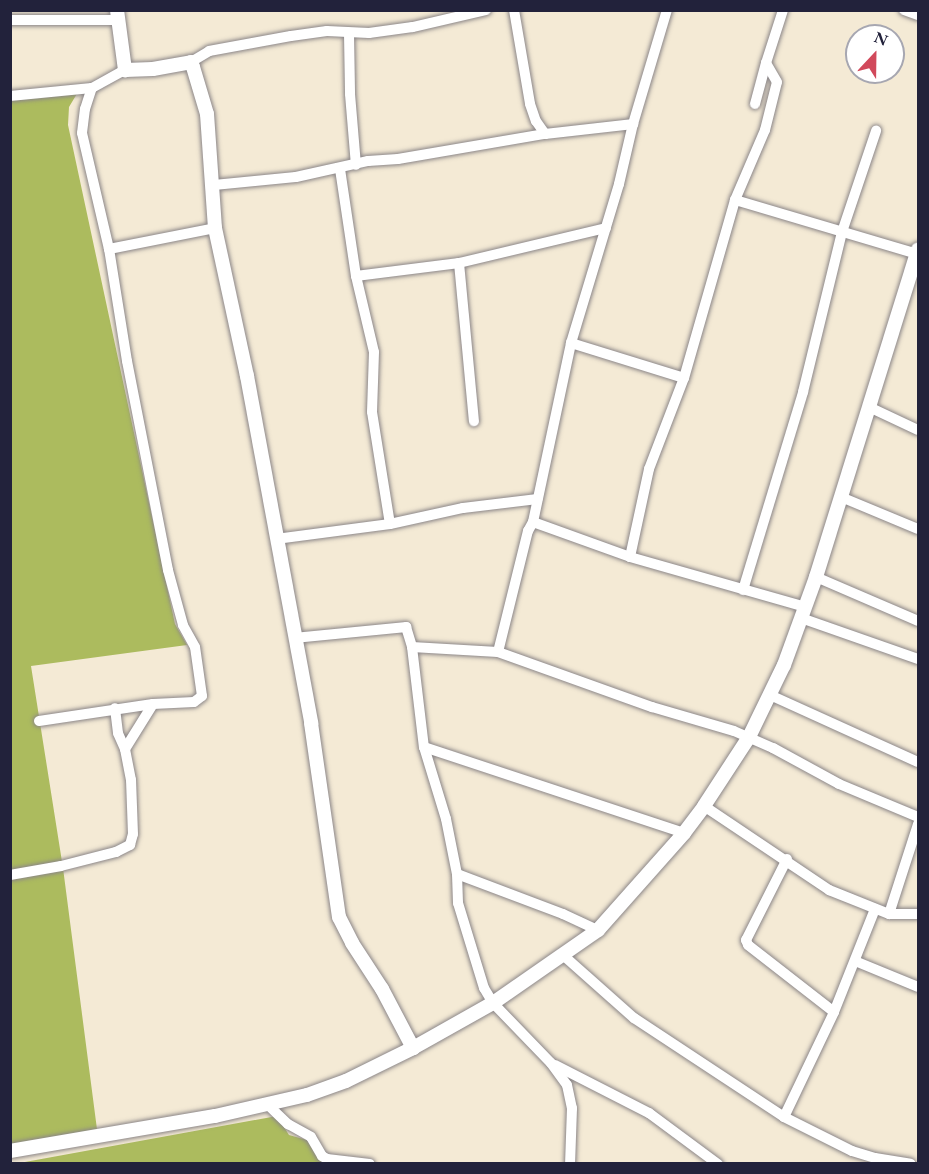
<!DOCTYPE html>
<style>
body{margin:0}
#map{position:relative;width:929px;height:1174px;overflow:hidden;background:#f4ead5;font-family:"EB Garamond",serif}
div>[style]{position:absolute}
.green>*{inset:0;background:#acbb5e}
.roads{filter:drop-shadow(0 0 2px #8b8688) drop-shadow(0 0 2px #8b8688)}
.minor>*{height:10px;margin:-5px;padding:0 5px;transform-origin:5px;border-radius:5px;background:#fff}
.major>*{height:14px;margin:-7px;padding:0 7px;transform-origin:7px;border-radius:7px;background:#fff}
span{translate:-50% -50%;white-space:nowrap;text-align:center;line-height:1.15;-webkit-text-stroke:4.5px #fff;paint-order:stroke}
.frame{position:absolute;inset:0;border:12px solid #22223b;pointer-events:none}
.north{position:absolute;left:845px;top:24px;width:60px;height:60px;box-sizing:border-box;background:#fff;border:2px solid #a7a7b1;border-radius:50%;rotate:22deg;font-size:16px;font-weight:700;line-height:24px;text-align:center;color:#22223b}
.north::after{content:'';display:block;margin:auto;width:21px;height:27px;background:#d1495b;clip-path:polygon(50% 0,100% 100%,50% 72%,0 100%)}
</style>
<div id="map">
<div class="green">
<div style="clip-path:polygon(78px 92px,69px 107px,68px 125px,175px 624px,187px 645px,31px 666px,63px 868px,98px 1137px,11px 1151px,11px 98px)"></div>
<div style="clip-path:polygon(277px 1116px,289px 1135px,307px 1140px,322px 1163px,14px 1164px)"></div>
</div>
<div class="roads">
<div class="minor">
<div style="left:514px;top:10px;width:95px;rotate:80.3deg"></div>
<div style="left:530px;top:104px;width:18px;rotate:71deg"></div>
<div style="left:536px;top:121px;width:16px;rotate:55deg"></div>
<div style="left:904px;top:10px;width:15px;rotate:20deg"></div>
<div style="left:10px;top:20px;width:108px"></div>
<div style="left:349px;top:34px;width:60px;rotate:89deg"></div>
<div style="left:350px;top:94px;width:71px;rotate:85.2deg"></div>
<div style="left:191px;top:62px;width:21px;rotate:-31deg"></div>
<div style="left:209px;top:51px;width:83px;rotate:-10.4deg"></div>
<div style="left:291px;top:36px;width:36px;rotate:-8deg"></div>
<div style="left:327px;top:31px;width:42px;rotate:2.7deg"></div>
<div style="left:369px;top:33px;width:44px;rotate:-7.8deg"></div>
<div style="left:413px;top:27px;width:75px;rotate:-13.1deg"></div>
<div style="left:10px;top:96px;width:82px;rotate:-5.6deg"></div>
<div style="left:92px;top:88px;width:38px;rotate:-29deg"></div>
<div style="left:755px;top:104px;width:42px;rotate:-75deg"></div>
<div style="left:340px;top:169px;width:108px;rotate:81.5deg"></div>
<div style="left:356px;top:276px;width:104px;rotate:-7.2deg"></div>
<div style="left:459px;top:263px;width:151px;rotate:-13.4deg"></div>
<div style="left:214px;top:185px;width:82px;rotate:-5.6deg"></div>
<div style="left:296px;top:177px;width:74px;rotate:-12.5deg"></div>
<div style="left:368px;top:161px;width:30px;rotate:-4deg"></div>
<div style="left:398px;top:159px;width:149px;rotate:-9.7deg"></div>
<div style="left:545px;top:134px;width:89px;rotate:-6.5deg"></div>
<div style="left:735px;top:200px;width:190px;rotate:16.5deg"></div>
<div style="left:109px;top:249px;width:108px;rotate:-11.2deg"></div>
<div style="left:459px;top:263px;width:159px;rotate:84.6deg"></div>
<div style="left:356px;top:276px;width:78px;rotate:76.7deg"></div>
<div style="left:374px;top:352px;width:60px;rotate:91.9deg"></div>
<div style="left:372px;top:412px;width:113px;rotate:80.9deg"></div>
<div style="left:571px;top:343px;width:118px;rotate:17.2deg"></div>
<div style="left:684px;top:378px;width:185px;rotate:-74deg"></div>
<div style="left:735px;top:200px;width:76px;rotate:-66.8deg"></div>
<div style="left:765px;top:130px;width:49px;rotate:-76deg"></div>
<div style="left:777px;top:82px;width:22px;rotate:-120deg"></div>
<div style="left:766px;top:63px;width:56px;rotate:-72.2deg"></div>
<div style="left:869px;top:407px;width:54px;rotate:25.1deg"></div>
<div style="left:841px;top:497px;width:83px;rotate:22.6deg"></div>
<div style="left:533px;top:522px;width:103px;rotate:19.8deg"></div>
<div style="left:630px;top:557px;width:183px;rotate:15.9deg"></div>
<div style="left:276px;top:539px;width:115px;rotate:-7.5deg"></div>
<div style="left:390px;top:524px;width:75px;rotate:-12.4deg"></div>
<div style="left:463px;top:508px;width:75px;rotate:-6.9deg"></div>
<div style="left:630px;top:557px;width:90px;rotate:-77.8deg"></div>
<div style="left:649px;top:469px;width:97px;rotate:-69deg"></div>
<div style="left:816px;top:577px;width:111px;rotate:23.3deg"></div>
<div style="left:743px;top:590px;width:207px;rotate:-73.1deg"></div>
<div style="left:803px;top:392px;width:165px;rotate:-76.3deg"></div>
<div style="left:842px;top:232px;width:107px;rotate:-71.4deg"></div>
<div style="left:801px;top:618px;width:124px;rotate:19.3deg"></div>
<div style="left:294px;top:638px;width:113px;rotate:-5.6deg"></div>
<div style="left:406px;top:627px;width:21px;rotate:73deg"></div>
<div style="left:412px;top:647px;width:86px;rotate:3.3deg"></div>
<div style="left:498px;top:652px;width:164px;rotate:19.7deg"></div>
<div style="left:652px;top:707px;width:85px;rotate:16.3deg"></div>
<div style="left:734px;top:731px;width:43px;rotate:23.6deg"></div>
<div style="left:773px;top:748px;width:75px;rotate:28.6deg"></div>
<div style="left:839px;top:784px;width:86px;rotate:22.7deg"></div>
<div style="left:412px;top:647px;width:101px;rotate:83.2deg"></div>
<div style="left:424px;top:747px;width:274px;rotate:18.3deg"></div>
<div style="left:498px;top:652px;width:125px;rotate:-76.1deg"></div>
<div style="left:528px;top:531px;width:10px;rotate:-61deg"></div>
<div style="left:533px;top:522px;width:183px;rotate:-78deg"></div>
<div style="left:571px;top:343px;width:166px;rotate:-73.2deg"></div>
<div style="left:619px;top:184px;width:62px;rotate:-76.9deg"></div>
<div style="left:633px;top:124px;width:119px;rotate:-73.4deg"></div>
<div style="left:770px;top:695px;width:162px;rotate:24.4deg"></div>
<div style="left:39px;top:721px;width:115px;rotate:-8.5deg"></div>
<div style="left:153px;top:704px;width:41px;rotate:-2.8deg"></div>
<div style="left:194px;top:702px;width:10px;rotate:-37deg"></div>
<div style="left:202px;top:696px;width:49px;rotate:-98.1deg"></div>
<div style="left:195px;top:647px;width:25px;rotate:-119deg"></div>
<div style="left:183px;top:625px;width:57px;rotate:-105.3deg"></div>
<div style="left:168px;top:570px;width:213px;rotate:-101.1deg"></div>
<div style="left:127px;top:361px;width:113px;rotate:-99.1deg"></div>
<div style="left:109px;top:249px;width:119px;rotate:-103.1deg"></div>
<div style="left:82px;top:133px;width:24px;rotate:-83deg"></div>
<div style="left:85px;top:109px;width:22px;rotate:-72deg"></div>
<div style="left:424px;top:747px;width:75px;rotate:73deg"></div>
<div style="left:446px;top:819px;width:56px;rotate:78.7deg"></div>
<div style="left:457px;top:874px;width:29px;rotate:88deg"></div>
<div style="left:458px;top:903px;width:89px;rotate:73deg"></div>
<div style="left:484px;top:988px;width:17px;rotate:59deg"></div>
<div style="left:493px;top:1003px;width:83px;rotate:46deg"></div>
<div style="left:551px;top:1063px;width:27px;rotate:54deg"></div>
<div style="left:567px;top:1085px;width:24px;rotate:78deg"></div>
<div style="left:572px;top:1108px;width:56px;rotate:92deg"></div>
<div style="left:125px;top:749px;width:53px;rotate:-58.1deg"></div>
<div style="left:704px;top:806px;width:151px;rotate:33.9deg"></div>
<div style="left:829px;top:890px;width:65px;rotate:21.8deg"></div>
<div style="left:889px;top:914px;width:95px;rotate:-72.1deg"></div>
<div style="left:787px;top:859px;width:91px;rotate:116.8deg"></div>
<div style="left:746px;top:940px;width:5px;rotate:68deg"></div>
<div style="left:748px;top:945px;width:109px;rotate:37.9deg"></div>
<div style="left:457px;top:874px;width:113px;rotate:20.7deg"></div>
<div style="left:563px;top:914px;width:38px;rotate:25deg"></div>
<div style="left:10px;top:875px;width:52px;rotate:-10deg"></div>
<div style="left:61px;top:866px;width:57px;rotate:-14.3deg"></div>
<div style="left:116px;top:852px;width:16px;rotate:-27deg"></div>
<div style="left:130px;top:845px;width:11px;rotate:-75deg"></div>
<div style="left:133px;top:834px;width:54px;rotate:-92.1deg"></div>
<div style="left:131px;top:780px;width:32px;rotate:-101deg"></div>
<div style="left:125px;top:749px;width:17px;rotate:-114deg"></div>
<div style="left:118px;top:733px;width:25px;rotate:-97deg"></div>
<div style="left:889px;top:914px;width:29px"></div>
<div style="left:563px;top:955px;width:95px;rotate:41.6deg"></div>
<div style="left:634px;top:1018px;width:180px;rotate:33.4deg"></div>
<div style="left:784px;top:1117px;width:76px;rotate:26.6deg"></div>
<div style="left:852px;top:1151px;width:24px;rotate:17deg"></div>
<div style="left:875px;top:1158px;width:36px;rotate:9deg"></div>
<div style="left:855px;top:961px;width:68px;rotate:22.4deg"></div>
<div style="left:555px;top:1065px;width:106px;rotate:27.1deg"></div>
<div style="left:649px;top:1113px;width:86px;rotate:36.5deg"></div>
<div style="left:268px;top:1105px;width:28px;rotate:44deg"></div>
<div style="left:288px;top:1124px;width:26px;rotate:29deg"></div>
<div style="left:311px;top:1137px;width:22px;rotate:60deg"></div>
<div style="left:322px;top:1156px;width:6px;rotate:31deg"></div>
<div style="left:327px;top:1159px;width:43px;rotate:6.6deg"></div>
<div style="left:784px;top:1117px;width:116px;rotate:-64.5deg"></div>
<div style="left:834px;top:1012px;width:111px;rotate:-68.3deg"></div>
</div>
<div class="major">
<div style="left:117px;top:10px;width:61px;rotate:82.4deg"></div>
<div style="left:125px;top:70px;width:28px;rotate:-2deg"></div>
<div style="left:153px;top:69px;width:39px;rotate:-10deg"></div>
<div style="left:191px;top:62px;width:5px;rotate:68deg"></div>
<div style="left:193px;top:67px;width:49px;rotate:73.4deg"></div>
<div style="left:207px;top:114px;width:114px;rotate:86deg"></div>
<div style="left:215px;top:228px;width:151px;rotate:77.8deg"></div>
<div style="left:247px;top:376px;width:353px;rotate:79.5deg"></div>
<div style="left:311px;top:723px;width:196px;rotate:81.8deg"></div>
<div style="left:339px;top:917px;width:29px;rotate:63deg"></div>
<div style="left:352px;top:943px;width:55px;rotate:56.9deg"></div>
<div style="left:382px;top:989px;width:67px;rotate:62.3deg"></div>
<div style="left:10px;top:1151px;width:208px;rotate:-9.7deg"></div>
<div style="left:215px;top:1116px;width:94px;rotate:-12.9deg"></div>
<div style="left:307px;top:1095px;width:41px;rotate:-19.7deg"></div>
<div style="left:346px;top:1081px;width:75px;rotate:-26.2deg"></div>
<div style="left:413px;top:1048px;width:92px;rotate:-29.4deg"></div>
<div style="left:493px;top:1003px;width:128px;rotate:-34.8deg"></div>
<div style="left:598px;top:930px;width:130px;rotate:-48.4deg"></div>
<div style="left:684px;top:833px;width:34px;rotate:-53deg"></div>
<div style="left:704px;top:806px;width:82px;rotate:-56.9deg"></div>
<div style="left:749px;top:737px;width:80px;rotate:-64.1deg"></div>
<div style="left:784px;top:665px;width:94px;rotate:-70deg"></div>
<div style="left:816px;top:577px;width:343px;rotate:-72.7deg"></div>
</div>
</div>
<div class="frame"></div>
<div class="north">N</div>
</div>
